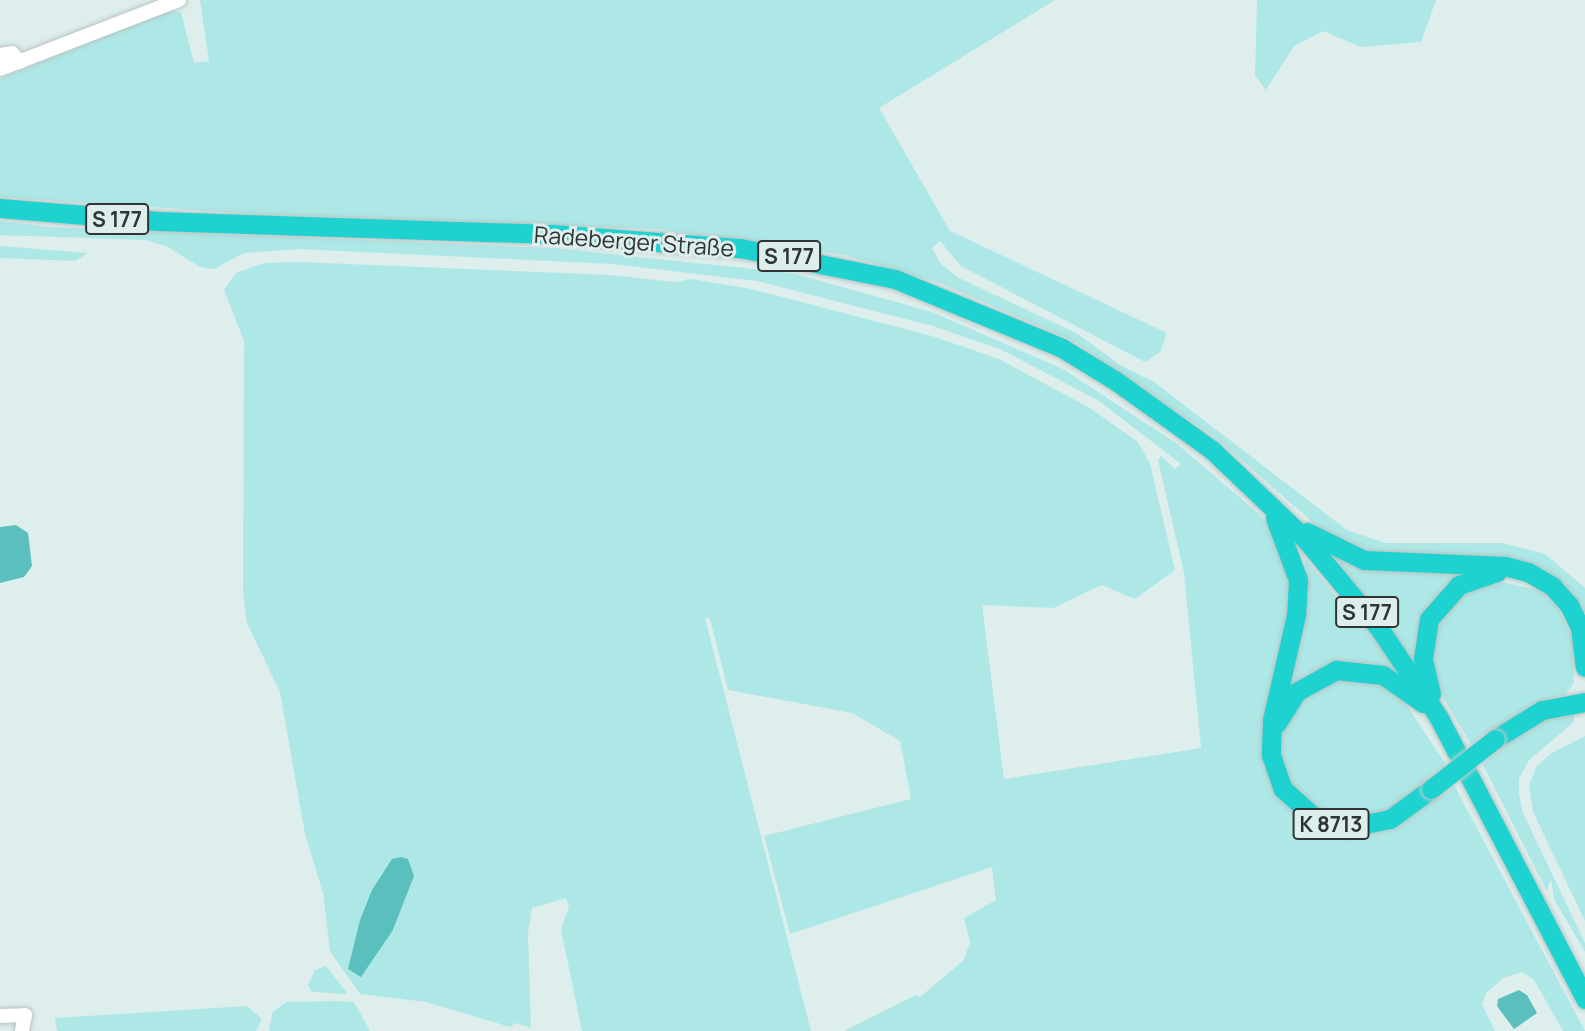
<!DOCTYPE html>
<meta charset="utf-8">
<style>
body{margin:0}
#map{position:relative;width:1585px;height:1031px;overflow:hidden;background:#deeeed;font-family:Manrope,sans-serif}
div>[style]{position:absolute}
.green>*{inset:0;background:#ade8e6}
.water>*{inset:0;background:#5abfbd}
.roads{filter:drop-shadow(0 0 2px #b6c4c3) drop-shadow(0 0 2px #b6c4c3)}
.minor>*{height:14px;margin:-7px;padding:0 7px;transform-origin:7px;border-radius:7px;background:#fff}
.highway>*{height:19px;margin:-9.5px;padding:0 9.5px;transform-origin:9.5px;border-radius:9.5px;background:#1ed2d0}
.bridges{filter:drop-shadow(0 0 2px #c9caca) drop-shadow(0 0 2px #c9caca)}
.highway-bridge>*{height:19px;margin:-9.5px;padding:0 9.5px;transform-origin:9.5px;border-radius:9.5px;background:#1ed2d0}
span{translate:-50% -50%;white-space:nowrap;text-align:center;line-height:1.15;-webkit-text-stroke:6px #deeeed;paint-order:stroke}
.shield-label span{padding:2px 5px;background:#deeeed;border:2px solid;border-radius:5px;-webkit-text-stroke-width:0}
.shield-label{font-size:21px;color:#2f3434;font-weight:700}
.street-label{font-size:23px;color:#2f3434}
</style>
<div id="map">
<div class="green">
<div style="clip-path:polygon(200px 0,1055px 0,879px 108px,950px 231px,1167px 333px,1160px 352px,1145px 362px,961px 266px,940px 241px,932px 248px,940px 263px,957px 277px,1078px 334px,1120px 365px,1154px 382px,1347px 530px,1385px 543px,1503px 543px,1545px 554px,1585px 588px,1585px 614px,1573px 593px,1557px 578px,1523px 561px,1374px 556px,1338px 544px,1216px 438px,1072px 340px,942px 284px,845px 255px,656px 229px,255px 214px,0 197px,0 79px,162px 11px,181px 12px,194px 63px,209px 61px)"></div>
<div style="clip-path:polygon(1257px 0,1436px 0,1421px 42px,1361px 47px,1323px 31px,1294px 46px,1266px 90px,1255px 75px)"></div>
<div style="clip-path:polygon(evenodd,0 221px,49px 227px,552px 248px,792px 273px,932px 312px,1063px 369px,1176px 443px,1260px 515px,1279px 540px,1290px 577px,1277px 790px,1290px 808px,1308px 821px,1352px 833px,1453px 783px,1585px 1031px,1563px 1031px,1534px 980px,1522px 972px,1503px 978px,1486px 993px,1482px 1004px,1495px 1031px,844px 1031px,916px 995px,920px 997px,964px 960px,970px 942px,964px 918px,996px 900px,992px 867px,790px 934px,764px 836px,911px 799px,900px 741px,852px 713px,728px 690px,710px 619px,705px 618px,811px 1031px,582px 1031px,561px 930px,569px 906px,566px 898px,532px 908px,528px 933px,531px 1028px,516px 1023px,510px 1027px,426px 1002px,360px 994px,330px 951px,323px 893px,305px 834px,280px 692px,247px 623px,243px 593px,244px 341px,224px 290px,236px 273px,264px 263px,300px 262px,611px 275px,674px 282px,692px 279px,751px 289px,932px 336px,999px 359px,1090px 408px,1138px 442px,1150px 464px,1175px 570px,1135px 599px,1102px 585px,1053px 608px,982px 605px,1004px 779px,1201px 748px,1184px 573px,1158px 460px,1161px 456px,1175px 469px,1181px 464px,1099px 401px,1002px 350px,933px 326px,757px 281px,612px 264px,299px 249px,244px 253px,214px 269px,200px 267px,168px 247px,146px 240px,0 235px,0 221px,393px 860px,414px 876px,393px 930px,372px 890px,393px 860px)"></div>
<div style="clip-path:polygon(0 246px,88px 253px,75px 261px,0 258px)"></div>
<div style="clip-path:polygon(1332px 556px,1334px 555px,1473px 570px,1454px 580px,1417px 665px)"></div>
<div style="clip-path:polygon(1305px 558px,1360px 627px,1371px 631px,1407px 681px,1369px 663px,1334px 663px,1303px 676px,1283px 700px,1306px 589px)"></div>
<div style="clip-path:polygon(1502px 582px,1539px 590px,1557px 606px,1573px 640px,1574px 683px,1565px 695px,1534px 703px,1472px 746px,1441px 694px,1432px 666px,1434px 628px,1445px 610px,1464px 593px)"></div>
<div style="clip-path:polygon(1352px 676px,1388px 686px,1404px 701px,1447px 766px,1390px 808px,1354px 819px,1316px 810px,1291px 788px,1280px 759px,1281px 730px,1299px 700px,1325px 682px)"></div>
<div style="clip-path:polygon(1574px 713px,1574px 722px,1529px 760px,1519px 779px,1519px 794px,1523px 813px,1585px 943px,1585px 952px,1554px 899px,1551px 879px,1547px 891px,1481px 761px,1542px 717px)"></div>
<div style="clip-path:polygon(1585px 736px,1585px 921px,1533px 812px,1529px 785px,1537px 766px,1553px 752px)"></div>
<div style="clip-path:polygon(326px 966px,347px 993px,345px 994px,312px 992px,308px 985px,315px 970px)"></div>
<div style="clip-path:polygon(336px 1001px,354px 1002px,370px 1031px,269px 1031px,272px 1013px,286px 1002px)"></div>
<div style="clip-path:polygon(247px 1006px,262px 1019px,256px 1031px,57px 1031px,55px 1018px)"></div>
</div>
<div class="water">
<div style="clip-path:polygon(16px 525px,28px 533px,32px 566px,24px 577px,0 583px,0 527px)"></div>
<div style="clip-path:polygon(401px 857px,408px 859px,414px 876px,393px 930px,361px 977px,348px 969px,360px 920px,372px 890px,392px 859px)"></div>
<div style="clip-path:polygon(1519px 990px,1527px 995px,1537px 1013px,1514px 1029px,1497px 1006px,1498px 999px)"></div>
</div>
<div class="roads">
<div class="minor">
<div style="left:0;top:55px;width:12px;rotate:-9deg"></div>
<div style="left:12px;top:53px;width:12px;rotate:48deg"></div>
<div style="left:0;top:69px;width:192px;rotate:-21.1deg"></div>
<div style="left:0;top:1016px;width:25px;rotate:-2deg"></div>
<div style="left:25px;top:1015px;width:16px;rotate:101deg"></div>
</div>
<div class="highway">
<div style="left:0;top:208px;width:158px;rotate:4.7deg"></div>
<div style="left:157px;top:221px;width:395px;rotate:1.9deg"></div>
<div style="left:552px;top:234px;width:189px;rotate:4.3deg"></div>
<div style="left:740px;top:248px;width:158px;rotate:11.3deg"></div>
<div style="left:895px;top:279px;width:181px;rotate:22.4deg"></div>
<div style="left:1062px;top:348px;width:63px;rotate:31.4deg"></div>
<div style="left:1116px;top:381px;width:118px;rotate:35.7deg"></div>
<div style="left:1212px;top:450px;width:129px;rotate:43.7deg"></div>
<div style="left:1305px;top:539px;width:116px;rotate:50.3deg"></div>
<div style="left:1379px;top:628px;width:108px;rotate:56.3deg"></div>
<div style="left:1439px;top:718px;width:317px;rotate:62.5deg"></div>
<div style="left:1275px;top:518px;width:66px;rotate:69.6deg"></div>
<div style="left:1298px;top:580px;width:35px;rotate:93deg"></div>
<div style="left:1296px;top:615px;width:108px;rotate:102.9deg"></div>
<div style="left:1272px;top:720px;width:35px;rotate:92deg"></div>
<div style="left:1271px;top:755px;width:36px;rotate:71deg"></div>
<div style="left:1283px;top:789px;width:42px;rotate:42.1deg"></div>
<div style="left:1314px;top:817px;width:38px;rotate:15deg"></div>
<div style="left:1351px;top:827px;width:40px;rotate:-12deg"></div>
<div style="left:1390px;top:819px;width:51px;rotate:-36.2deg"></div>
<div style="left:1307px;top:532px;width:64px;rotate:26.2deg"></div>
<div style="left:1364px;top:560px;width:141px;rotate:2.4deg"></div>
<div style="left:1505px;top:566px;width:24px;rotate:15deg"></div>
<div style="left:1528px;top:572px;width:28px;rotate:30deg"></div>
<div style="left:1552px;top:586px;width:25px;rotate:48deg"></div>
<div style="left:1569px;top:605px;width:25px;rotate:64deg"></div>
<div style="left:1580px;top:628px;width:39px;rotate:83deg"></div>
<div style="left:1431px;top:694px;width:36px;rotate:-103deg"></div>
<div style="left:1423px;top:659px;width:40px;rotate:-81.5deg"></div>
<div style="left:1429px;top:619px;width:45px;rotate:-48.6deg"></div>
<div style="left:1459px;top:585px;width:40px;rotate:-18.9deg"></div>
<div style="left:1277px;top:723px;width:36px;rotate:-58deg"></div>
<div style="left:1296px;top:692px;width:46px;rotate:-28.8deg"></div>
<div style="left:1336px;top:670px;width:47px;rotate:6.1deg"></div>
<div style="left:1383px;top:675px;width:49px;rotate:35deg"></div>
<div style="left:1495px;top:739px;width:55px;rotate:-31.7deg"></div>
<div style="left:1542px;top:710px;width:44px;rotate:-10.5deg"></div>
</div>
</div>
<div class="bridges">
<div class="highway-bridge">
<div style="left:1431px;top:789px;width:81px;rotate:-38deg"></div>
</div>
</div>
<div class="shield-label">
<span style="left:117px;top:219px">S 177</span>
<span style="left:789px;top:256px">S 177</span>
<span style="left:1367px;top:612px">S 177</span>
<span style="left:1331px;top:824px">K 8713</span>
</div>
<div class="street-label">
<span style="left:634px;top:241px;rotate:4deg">Radeberger Straße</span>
</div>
</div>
